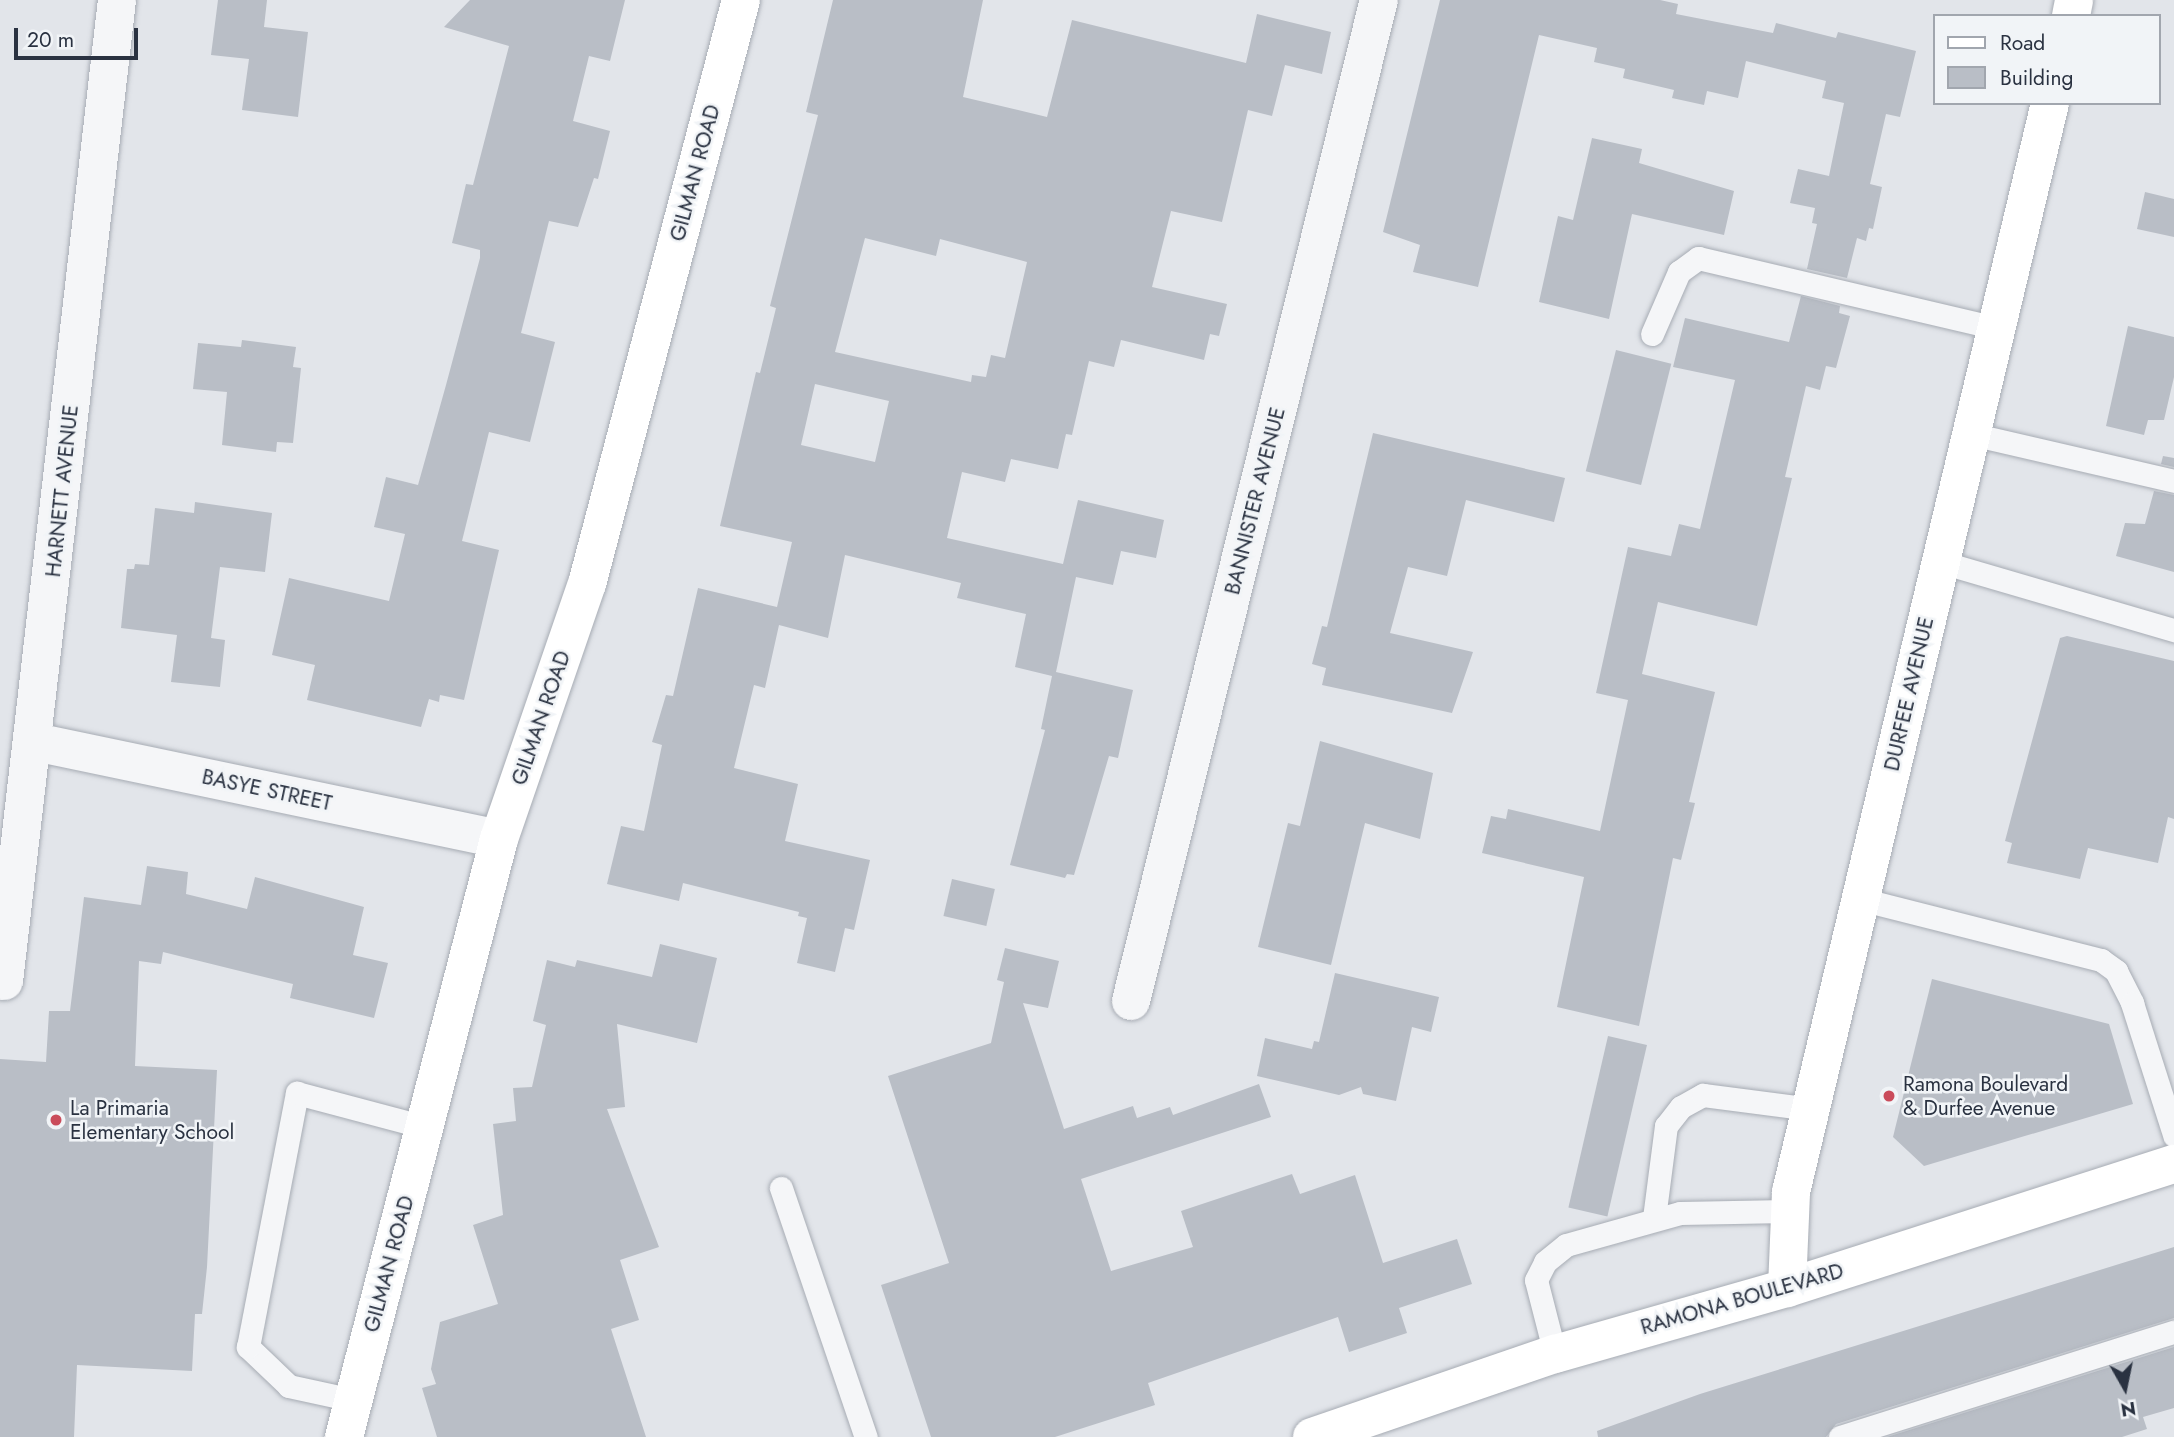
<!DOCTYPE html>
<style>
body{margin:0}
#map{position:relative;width:2174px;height:1437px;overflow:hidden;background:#e2e5ea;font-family:Jost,sans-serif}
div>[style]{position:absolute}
.building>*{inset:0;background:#b9bec6;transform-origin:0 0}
.roads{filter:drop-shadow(0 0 2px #a7acb4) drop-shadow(0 0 2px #a7acb4)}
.lane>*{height:23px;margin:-11.5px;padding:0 11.5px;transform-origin:11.5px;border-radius:11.5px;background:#f5f6f8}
.street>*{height:38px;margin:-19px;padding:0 19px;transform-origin:19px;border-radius:19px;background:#f5f6f8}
.secondary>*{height:38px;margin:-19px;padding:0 19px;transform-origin:19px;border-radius:19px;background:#fff}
.primary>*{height:38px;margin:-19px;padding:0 19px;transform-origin:19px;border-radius:19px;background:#fff}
.dots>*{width:19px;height:19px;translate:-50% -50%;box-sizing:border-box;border:4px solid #f1f4f7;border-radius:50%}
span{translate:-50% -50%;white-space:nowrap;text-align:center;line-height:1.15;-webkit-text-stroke:5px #f1f4f7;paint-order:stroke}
.street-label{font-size:21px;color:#2a3241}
.poi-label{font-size:21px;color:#2a3241}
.left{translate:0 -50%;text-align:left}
.legend{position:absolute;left:1933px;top:14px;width:228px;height:91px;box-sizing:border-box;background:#f1f4f7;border:2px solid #a1a6ae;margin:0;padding:9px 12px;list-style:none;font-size:21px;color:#2a3241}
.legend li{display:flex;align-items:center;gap:14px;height:35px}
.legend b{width:35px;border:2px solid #a1a6ae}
.north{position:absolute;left:2090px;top:1353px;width:70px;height:70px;-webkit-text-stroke:5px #f1f4f7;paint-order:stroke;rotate:171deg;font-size:19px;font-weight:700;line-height:28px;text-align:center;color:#2a3241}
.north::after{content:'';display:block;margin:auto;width:24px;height:32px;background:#2a3241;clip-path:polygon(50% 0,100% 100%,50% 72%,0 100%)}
.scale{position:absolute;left:14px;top:28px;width:124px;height:32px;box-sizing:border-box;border:4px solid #2a3241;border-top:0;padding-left:9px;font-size:21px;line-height:24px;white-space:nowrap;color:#2a3241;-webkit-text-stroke:5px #f1f4f7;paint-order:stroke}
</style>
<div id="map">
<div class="building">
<div style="clip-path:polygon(218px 0,267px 0,264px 27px,308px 32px,298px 117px,242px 110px,249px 59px,211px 55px)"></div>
<div style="clip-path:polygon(470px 0,625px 0,610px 61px,589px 56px,573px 121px,610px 131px,598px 179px,594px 178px,578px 227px,549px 221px,521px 333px,555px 342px,530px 442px,489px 432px,462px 541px,499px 550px,464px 700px,440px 695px,439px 702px,429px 699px,421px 727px,307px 700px,315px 665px,272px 655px,289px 578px,389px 601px,405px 534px,374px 527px,386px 477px,418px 485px,446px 385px,480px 258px,480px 250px,452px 243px,466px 184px,473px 185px,509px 46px,444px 27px)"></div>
<div style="clip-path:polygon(evenodd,833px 0,983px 0,963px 97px,1047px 117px,1072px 20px,1246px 63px,1257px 14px,1331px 32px,1322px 74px,1285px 65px,1272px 116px,1248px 110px,1222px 222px,1171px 211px,1152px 287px,1227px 304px,1219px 336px,1210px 334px,1204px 360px,1121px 340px,1114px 367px,1089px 361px,1072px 435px,1066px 434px,1058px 469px,1011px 459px,1005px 482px,962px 472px,947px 538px,1063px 564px,1078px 500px,1164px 520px,1156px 558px,1121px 551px,1113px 585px,1076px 577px,1056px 672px,1133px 690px,1118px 758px,1109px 756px,1074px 875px,1067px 874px,1065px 878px,1010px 865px,1045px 730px,1041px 729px,1052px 676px,1015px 667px,1026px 614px,957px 598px,961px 583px,845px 555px,828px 638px,779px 625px,765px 688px,754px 685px,734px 768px,798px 784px,785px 841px,870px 860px,854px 930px,845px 928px,835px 972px,797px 963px,807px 918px,798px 916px,799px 912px,683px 883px,679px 901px,607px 884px,621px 826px,644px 831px,662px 745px,652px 742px,666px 695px,673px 696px,698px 588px,777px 607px,792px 542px,720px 526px,756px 372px,760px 373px,776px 308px,770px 306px,818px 115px,806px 112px,833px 0,865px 238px,936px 256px,940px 239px,1027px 262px,1005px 358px,991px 355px,986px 377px,972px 375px,971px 382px,835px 352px,865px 238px,833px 0,815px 384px,889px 401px,875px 462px,801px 445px,815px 384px)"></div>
<div style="clip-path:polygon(1440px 0,1660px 0,1678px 4px,1676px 14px,1773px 33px,1776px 23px,1836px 38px,1838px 32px,1916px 51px,1900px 117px,1886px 114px,1870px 184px,1882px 187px,1873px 229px,1869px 228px,1866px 241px,1857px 238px,1847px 278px,1807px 269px,1817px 224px,1812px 223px,1815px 208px,1790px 203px,1798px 169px,1829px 176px,1844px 103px,1822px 98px,1826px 81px,1746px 61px,1738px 98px,1707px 91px,1704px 105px,1672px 98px,1674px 90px,1623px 78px,1625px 69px,1594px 62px,1597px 48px,1539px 35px,1478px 287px,1413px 272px,1420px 245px,1383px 232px)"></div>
<div style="clip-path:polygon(1592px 138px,1642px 149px,1639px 163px,1734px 191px,1724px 235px,1632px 214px,1609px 319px,1539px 302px,1558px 216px,1573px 220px)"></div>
<div style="clip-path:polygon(2145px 192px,2174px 199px,2174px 237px,2137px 229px)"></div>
<div style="clip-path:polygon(1801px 296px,1840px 306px,1839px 313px,1850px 316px,1836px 368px,1826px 366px,1820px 390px,1806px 386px,1785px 477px,1792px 478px,1757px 626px,1658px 602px,1642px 674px,1715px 692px,1689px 802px,1695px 803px,1681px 860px,1673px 858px,1639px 1026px,1557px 1007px,1584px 877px,1482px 853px,1491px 816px,1506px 819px,1508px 809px,1600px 831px,1628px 700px,1596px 693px,1628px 547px,1671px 556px,1679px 524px,1700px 529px,1735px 380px,1673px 367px,1685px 318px,1789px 342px)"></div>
<div style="clip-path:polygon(2128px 326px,2174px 337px,2174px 377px,2164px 420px,2148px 420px,2144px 435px,2106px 426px)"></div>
<div style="clip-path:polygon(242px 340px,296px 347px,293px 367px,301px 368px,293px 443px,277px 442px,276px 452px,222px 445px,227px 392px,193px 389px,198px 343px,241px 347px)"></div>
<div style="left:1616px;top:350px;width:57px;height:125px;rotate:14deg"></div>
<div style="clip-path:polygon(1373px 433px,1565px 478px,1554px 522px,1466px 500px,1447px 576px,1408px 567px,1390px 633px,1473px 652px,1452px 713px,1322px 685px,1326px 668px,1312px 664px,1322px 626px,1327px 627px)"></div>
<div style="clip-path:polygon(2163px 456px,2174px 458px,2174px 467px,2161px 464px)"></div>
<div style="clip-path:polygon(2154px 491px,2174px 495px,2174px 572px,2116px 556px,2125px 523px,2145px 524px)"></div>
<div style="clip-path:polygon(195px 502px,272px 513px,265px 572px,220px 567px,211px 638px,225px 640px,220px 687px,171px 682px,177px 635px,121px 628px,127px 569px,134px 569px,135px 564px,149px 565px,155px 508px,194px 513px)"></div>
<div style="clip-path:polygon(2067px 636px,2174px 661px,2174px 819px,2168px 817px,2158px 863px,2088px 848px,2080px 879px,2007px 863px,2012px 843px,2005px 841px,2014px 807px,2060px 638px)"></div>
<div style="clip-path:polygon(1320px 741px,1433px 773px,1420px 839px,1365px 823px,1331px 965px,1258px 947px,1288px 823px,1300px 826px)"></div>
<div style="clip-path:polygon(147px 866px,188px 872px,186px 894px,247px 909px,255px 877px,364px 907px,353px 955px,388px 963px,374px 1018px,290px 998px,293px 984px,163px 952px,161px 964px,139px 961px,135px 1066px,217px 1070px,207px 1267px,202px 1314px,195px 1314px,192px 1371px,77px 1365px,74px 1437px,0 1437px,0 1059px,46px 1062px,49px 1011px,70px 1011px,84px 897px,141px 905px)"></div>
<div style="left:952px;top:879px;width:44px;height:38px;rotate:13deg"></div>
<div style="clip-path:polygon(660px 944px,717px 958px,697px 1043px,617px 1024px,625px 1107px,607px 1109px,659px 1247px,620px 1260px,639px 1320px,611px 1329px,646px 1437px,437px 1437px,422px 1388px,436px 1384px,431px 1369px,440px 1322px,498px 1304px,473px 1225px,503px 1215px,493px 1124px,516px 1121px,513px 1088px,532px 1087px,546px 1025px,533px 1021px,547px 960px,575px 967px,577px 960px,652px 977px)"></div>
<div style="clip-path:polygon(1005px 948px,1059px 961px,1048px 1008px,1023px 1003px,1064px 1129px,1133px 1106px,1137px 1118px,1170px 1107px,1173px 1115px,1259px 1084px,1271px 1117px,1081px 1179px,1111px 1271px,1193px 1247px,1181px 1211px,1292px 1174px,1300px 1194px,1355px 1175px,1383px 1263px,1457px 1239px,1472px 1284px,1399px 1308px,1407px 1333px,1349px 1352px,1338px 1317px,1148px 1383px,1155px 1405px,1055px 1437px,931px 1437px,881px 1285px,949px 1263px,888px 1076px,991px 1043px,1004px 982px,997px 980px)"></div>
<div style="clip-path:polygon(1335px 973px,1439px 997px,1431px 1032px,1412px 1027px,1396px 1101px,1363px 1094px,1361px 1087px,1339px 1095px,1257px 1076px,1265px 1038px,1312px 1049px,1314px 1041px,1319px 1042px)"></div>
<div style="clip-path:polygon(1932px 979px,2109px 1024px,2133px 1104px,1924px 1166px,1893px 1137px)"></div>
<div style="left:1608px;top:1036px;width:40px;height:176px;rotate:13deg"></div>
<div style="clip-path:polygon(2174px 1247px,2174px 1318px,1836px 1424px,1826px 1437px,1598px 1437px,1597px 1431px,1700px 1394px)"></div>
<div style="clip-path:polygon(2174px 1347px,2174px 1408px,2143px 1417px,2147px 1429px,2122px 1437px,1887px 1437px)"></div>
</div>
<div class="roads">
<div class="lane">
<div style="left:1652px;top:334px;width:68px;rotate:-66.5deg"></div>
<div style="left:1679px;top:272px;width:24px;rotate:-36deg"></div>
<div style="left:1698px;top:258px;width:307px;rotate:13.2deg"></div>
<div style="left:1971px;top:434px;width:208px;rotate:13deg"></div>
<div style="left:1941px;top:562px;width:243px;rotate:16.3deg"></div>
<div style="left:1860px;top:899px;width:249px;rotate:14.2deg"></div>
<div style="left:2101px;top:960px;width:19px;rotate:36deg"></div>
<div style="left:2116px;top:971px;width:36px;rotate:63deg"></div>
<div style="left:2132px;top:1003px;width:139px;rotate:72.3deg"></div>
<div style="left:781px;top:1188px;width:263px;rotate:71.2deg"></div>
<div style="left:1654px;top:1218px;width:93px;rotate:-82.6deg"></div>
<div style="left:1666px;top:1126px;width:24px;rotate:-52deg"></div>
<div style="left:1681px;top:1107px;width:25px;rotate:-29deg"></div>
<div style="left:1703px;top:1095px;width:109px;rotate:7.4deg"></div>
<div style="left:1555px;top:1354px;width:76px;rotate:-104.4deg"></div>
<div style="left:1536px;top:1280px;width:20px;rotate:-63deg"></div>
<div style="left:1545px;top:1262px;width:27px;rotate:-39deg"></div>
<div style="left:1566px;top:1245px;width:118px;rotate:-15.7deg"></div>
<div style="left:1680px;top:1213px;width:107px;rotate:-1.1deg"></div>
<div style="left:353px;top:1400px;width:66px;rotate:-167.7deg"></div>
<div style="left:289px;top:1386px;width:57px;rotate:-136.4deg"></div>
<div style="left:248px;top:1347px;width:259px;rotate:-79.1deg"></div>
<div style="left:297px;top:1093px;width:132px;rotate:14.9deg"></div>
<div style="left:1840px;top:1437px;width:350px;rotate:-17.5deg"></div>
</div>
<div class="street">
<div style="left:35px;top:742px;width:474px;rotate:11.8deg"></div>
<div style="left:4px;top:981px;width:987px;rotate:-83.43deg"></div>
<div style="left:1131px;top:1001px;width:1031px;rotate:-76.09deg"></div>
</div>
<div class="secondary">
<div style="left:2071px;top:16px;width:16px;rotate:-79deg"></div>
<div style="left:1787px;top:1288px;width:96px;rotate:-87.6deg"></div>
<div style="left:1791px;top:1192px;width:1119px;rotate:-76.62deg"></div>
<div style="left:344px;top:1437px;width:618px;rotate:-75.47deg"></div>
<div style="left:499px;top:839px;width:270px;rotate:-71deg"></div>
<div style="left:587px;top:584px;width:604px;rotate:-75.23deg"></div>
</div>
<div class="primary">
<div style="left:1312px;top:1437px;width:257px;rotate:-18.9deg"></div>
<div style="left:1555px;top:1354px;width:241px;rotate:-15.9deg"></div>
<div style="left:1787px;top:1288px;width:406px;rotate:-17.8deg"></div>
</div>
</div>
<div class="dots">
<div style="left:1889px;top:1096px;background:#ca4c5b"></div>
<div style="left:56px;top:1120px;background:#ca4c5b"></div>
</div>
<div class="street-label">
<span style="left:695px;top:173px;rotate:-75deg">GILMAN ROAD</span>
<span style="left:62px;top:491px;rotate:-84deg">HARNETT AVENUE</span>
<span style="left:1255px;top:501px;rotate:-76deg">BANNISTER AVENUE</span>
<span style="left:1909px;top:694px;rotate:-77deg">DURFEE AVENUE</span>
<span style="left:541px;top:718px;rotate:-71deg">GILMAN ROAD</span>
<span style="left:267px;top:790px;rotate:12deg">BASYE STREET</span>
<span style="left:389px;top:1264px;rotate:-75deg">GILMAN ROAD</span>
<span style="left:1742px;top:1299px;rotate:-16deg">RAMONA BOULEVARD</span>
</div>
<div class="poi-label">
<span class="left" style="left:1903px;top:1096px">Ramona Boulevard<br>&amp; Durfee Avenue</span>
<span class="left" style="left:70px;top:1120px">La Primaria<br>Elementary School</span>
</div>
<ul class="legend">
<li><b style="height:9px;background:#fff"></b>Road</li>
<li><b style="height:19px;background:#b9bec6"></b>Building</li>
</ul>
<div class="north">N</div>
<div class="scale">20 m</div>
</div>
